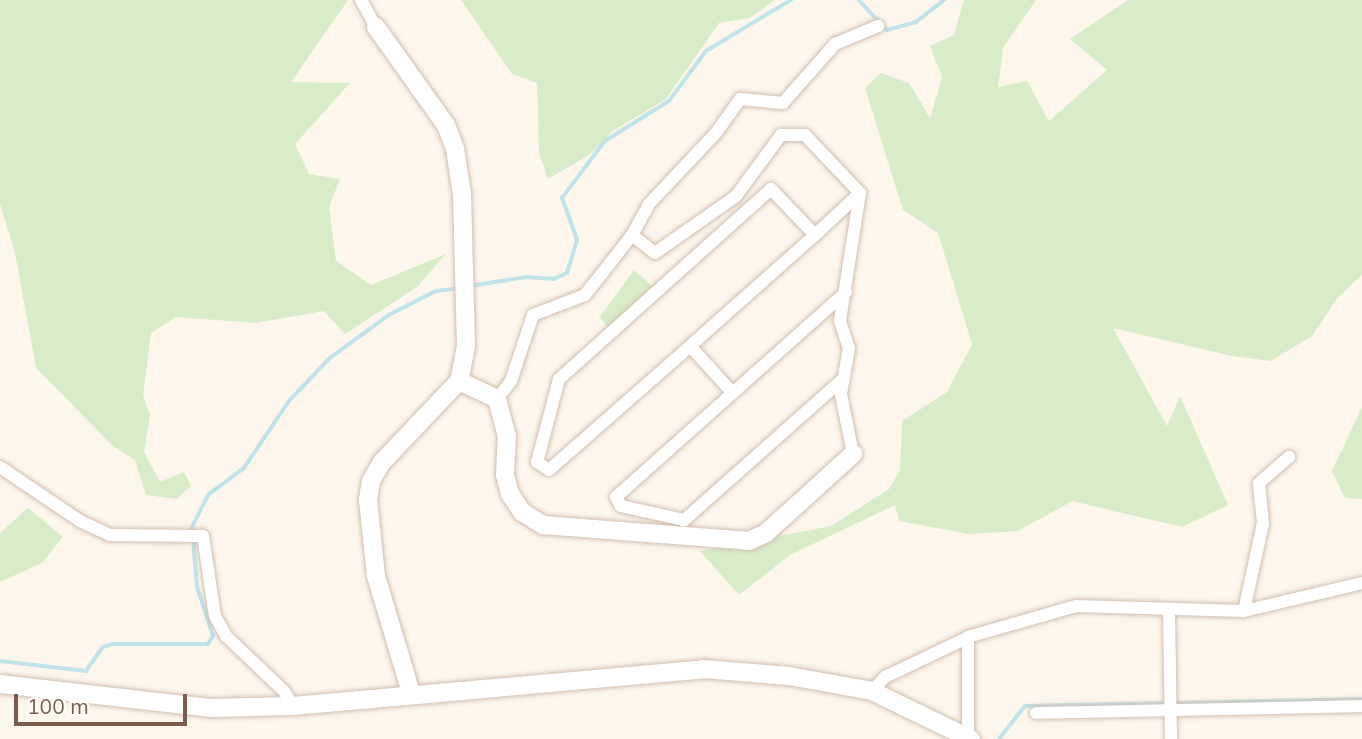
<!DOCTYPE html>
<style>
body{margin:0}
#map{position:relative;width:1362px;height:739px;overflow:hidden;background:#fdf6ec;font-family:Mulish,sans-serif}
div>[style]{position:absolute}
.green>*{inset:0;background:#d8ecc9}
.stream>*{height:3.5px;margin:-1.75px;padding:0 1.75px;transform-origin:1.75px;border-radius:1.75px;background:#bfe3e8}
.roads{filter:drop-shadow(0 0 2px #d1beb0) drop-shadow(0 0 2px #d1beb0)}
.street>*{height:12px;margin:-6px;padding:0 6px;transform-origin:6px;border-radius:6px;background:#fff}
.secondary>*{height:18px;margin:-9px;padding:0 9px;transform-origin:9px;border-radius:9px;background:#fff}
span{translate:-50% -50%;white-space:nowrap;text-align:center;line-height:1.15;-webkit-text-stroke:7px #fffaf3;paint-order:stroke}
.scale{position:absolute;left:14px;top:694px;width:173px;height:32px;box-sizing:border-box;border:4px solid #7a5c4d;border-top:0;padding-left:9px;font-size:21px;line-height:24px;white-space:nowrap;color:#7a5c4d;-webkit-text-stroke:5px #fffaf3;paint-order:stroke}
</style>
<div id="map">
<div class="green">
<div style="clip-path:polygon(0 0,348px 0,291px 82px,350px 83px,295px 144px,309px 174px,340px 179px,329px 207px,336px 261px,371px 285px,446px 254px,417px 287px,345px 334px,324px 311px,256px 323px,176px 317px,151px 333px,143px 396px,150px 415px,144px 452px,160px 482px,184px 472px,191px 486px,177px 499px,146px 495px,135px 460px,113px 446px,36px 368px,15px 253px,0 204px)"></div>
<div style="clip-path:polygon(461px 0,775px 0,750px 18px,719px 23px,666px 99px,613px 131px,589px 155px,548px 179px,539px 153px,537px 83px,512px 74px)"></div>
<div style="clip-path:polygon(964px 0,1036px 0,1003px 48px,998px 87px,1027px 81px,1049px 121px,1107px 70px,1070px 39px,1128px 0,1362px 0,1362px 275px,1338px 297px,1312px 336px,1271px 361px,1232px 356px,1113px 328px,1167px 426px,1180px 396px,1228px 505px,1182px 527px,1072px 501px,1018px 531px,969px 534px,899px 521px,895px 505px,790px 555px,739px 595px,700px 551px,831px 526px,889px 489px,900px 470px,902px 421px,947px 392px,972px 344px,938px 233px,903px 210px,865px 88px,881px 73px,909px 83px,930px 118px,942px 77px,930px 46px,954px 35px)"></div>
<div style="clip-path:polygon(634px 270px,652px 286px,608px 328px,600px 317px)"></div>
<div style="clip-path:polygon(1362px 407px,1362px 499px,1345px 498px,1332px 471px)"></div>
<div style="clip-path:polygon(28px 508px,63px 537px,42px 563px,0 582px,0 533px)"></div>
</div>
<div class="stream">
<div style="left:859px;top:0;width:41px;rotate:47deg"></div>
<div style="left:887px;top:30px;width:30px;rotate:-15deg"></div>
<div style="left:916px;top:22px;width:36px;rotate:-38deg"></div>
<div style="left:470px;top:286px;width:58px;rotate:-9deg"></div>
<div style="left:527px;top:277px;width:27px;rotate:4deg"></div>
<div style="left:554px;top:279px;width:14px;rotate:-25deg"></div>
<div style="left:567px;top:273px;width:34px;rotate:-73deg"></div>
<div style="left:577px;top:240px;width:45px;rotate:-109.7deg"></div>
<div style="left:562px;top:198px;width:71px;rotate:-53deg"></div>
<div style="left:605px;top:141px;width:75px;rotate:-32deg"></div>
<div style="left:669px;top:101px;width:62px;rotate:-53.5deg"></div>
<div style="left:706px;top:51px;width:99px;rotate:-31deg"></div>
<div style="left:0;top:661px;width:87px;rotate:6.6deg"></div>
<div style="left:86px;top:671px;width:29px;rotate:-55deg"></div>
<div style="left:103px;top:647px;width:10px;rotate:-17deg"></div>
<div style="left:113px;top:644px;width:95px"></div>
<div style="left:208px;top:644px;width:9px;rotate:-58deg"></div>
<div style="left:213px;top:636px;width:52px;rotate:-108.1deg"></div>
<div style="left:197px;top:587px;width:60px;rotate:-94.8deg"></div>
<div style="left:192px;top:527px;width:36px;rotate:-63deg"></div>
<div style="left:208px;top:495px;width:45px;rotate:-36.9deg"></div>
<div style="left:244px;top:468px;width:81px;rotate:-56.1deg"></div>
<div style="left:289px;top:401px;width:59px;rotate:-46.4deg"></div>
<div style="left:330px;top:358px;width:73px;rotate:-36.1deg"></div>
<div style="left:389px;top:315px;width:53px;rotate:-27.1deg"></div>
<div style="left:436px;top:291px;width:23px;rotate:-7deg"></div>
<div style="left:1175px;top:703px;width:187px;rotate:-1.2deg"></div>
<div style="left:999px;top:739px;width:42px;rotate:-51.8deg"></div>
<div style="left:1025px;top:706px;width:142px;rotate:-1.2deg"></div>
</div>
<div class="roads">
<div class="street">
<div style="left:361px;top:0;width:31px;rotate:61deg"></div>
<div style="left:632px;top:235px;width:35px;rotate:-61deg"></div>
<div style="left:649px;top:204px;width:98px;rotate:-46.7deg"></div>
<div style="left:716px;top:133px;width:42px;rotate:-54.8deg"></div>
<div style="left:740px;top:99px;width:43px;rotate:5.3deg"></div>
<div style="left:783px;top:103px;width:79px;rotate:-48.6deg"></div>
<div style="left:835px;top:44px;width:47px;rotate:-22.7deg"></div>
<div style="left:815px;top:235px;width:64px;rotate:-133.7deg"></div>
<div style="left:771px;top:189px;width:285px;rotate:138.1deg"></div>
<div style="left:559px;top:379px;width:86px;rotate:104.8deg"></div>
<div style="left:537px;top:462px;width:14px;rotate:34deg"></div>
<div style="left:549px;top:470px;width:188px;rotate:-41.3deg"></div>
<div style="left:690px;top:346px;width:167px;rotate:-41.6deg"></div>
<div style="left:815px;top:235px;width:62px;rotate:-43deg"></div>
<div style="left:690px;top:346px;width:61px;rotate:47.7deg"></div>
<div style="left:843px;top:379px;width:213px;rotate:138.4deg"></div>
<div style="left:684px;top:520px;width:65px;rotate:-167.5deg"></div>
<div style="left:621px;top:506px;width:10px;rotate:-119deg"></div>
<div style="left:616px;top:497px;width:308px;rotate:-41.7deg"></div>
<div style="left:497px;top:399px;width:23px;rotate:-52deg"></div>
<div style="left:511px;top:381px;width:70px;rotate:-71.6deg"></div>
<div style="left:533px;top:315px;width:56px;rotate:-21deg"></div>
<div style="left:585px;top:295px;width:76px;rotate:-51.9deg"></div>
<div style="left:632px;top:235px;width:29px;rotate:38deg"></div>
<div style="left:655px;top:253px;width:99px;rotate:-35.1deg"></div>
<div style="left:736px;top:196px;width:76px;rotate:-53.6deg"></div>
<div style="left:781px;top:135px;width:24px"></div>
<div style="left:805px;top:135px;width:80px;rotate:46.5deg"></div>
<div style="left:860px;top:193px;width:130px;rotate:98.9deg"></div>
<div style="left:840px;top:321px;width:28px;rotate:72deg"></div>
<div style="left:849px;top:348px;width:47px;rotate:99.9deg"></div>
<div style="left:841px;top:394px;width:61px;rotate:78.7deg"></div>
<div style="left:0;top:467px;width:97px;rotate:34deg"></div>
<div style="left:80px;top:521px;width:33px;rotate:25deg"></div>
<div style="left:110px;top:535px;width:93px;rotate:0.6deg"></div>
<div style="left:203px;top:536px;width:81px;rotate:81.5deg"></div>
<div style="left:215px;top:616px;width:23px;rotate:61deg"></div>
<div style="left:226px;top:636px;width:80px;rotate:43.5deg"></div>
<div style="left:284px;top:691px;width:17px;rotate:59deg"></div>
<div style="left:1169px;top:611px;width:128px;rotate:89.1deg"></div>
<div style="left:1244px;top:611px;width:90px;rotate:-77.8deg"></div>
<div style="left:1263px;top:523px;width:40px;rotate:-95.7deg"></div>
<div style="left:1259px;top:483px;width:40px;rotate:-41deg"></div>
<div style="left:968px;top:637px;width:100px;rotate:90deg"></div>
<div style="left:872px;top:691px;width:19px;rotate:-47deg"></div>
<div style="left:885px;top:677px;width:95px;rotate:-25.5deg"></div>
<div style="left:971px;top:636px;width:109px;rotate:-15.9deg"></div>
<div style="left:1076px;top:606px;width:168px;rotate:1.7deg"></div>
<div style="left:1244px;top:611px;width:121px;rotate:-13.3deg"></div>
<div style="left:1036px;top:713px;width:326px;rotate:-1.2deg"></div>
</div>
<div class="secondary">
<div style="left:376px;top:27px;width:120px;rotate:54.5deg"></div>
<div style="left:446px;top:125px;width:26px;rotate:69deg"></div>
<div style="left:455px;top:149px;width:46px;rotate:81.2deg"></div>
<div style="left:462px;top:194px;width:152px;rotate:88.5deg"></div>
<div style="left:466px;top:346px;width:36px;rotate:101deg"></div>
<div style="left:459px;top:381px;width:112px;rotate:133.5deg"></div>
<div style="left:382px;top:462px;width:22px;rotate:120deg"></div>
<div style="left:371px;top:481px;width:19px;rotate:99deg"></div>
<div style="left:368px;top:500px;width:76px;rotate:84deg"></div>
<div style="left:376px;top:576px;width:122px;rotate:73.3deg"></div>
<div style="left:459px;top:381px;width:42px;rotate:25.3deg"></div>
<div style="left:497px;top:399px;width:38px;rotate:75deg"></div>
<div style="left:507px;top:436px;width:39px;rotate:93deg"></div>
<div style="left:505px;top:475px;width:20px;rotate:75deg"></div>
<div style="left:510px;top:494px;width:22px;rotate:56deg"></div>
<div style="left:522px;top:512px;width:25px;rotate:32deg"></div>
<div style="left:543px;top:525px;width:207px;rotate:4.4deg"></div>
<div style="left:749px;top:541px;width:19px;rotate:-25deg"></div>
<div style="left:766px;top:533px;width:118px;rotate:-42.2deg"></div>
<div style="left:0;top:684px;width:211px;rotate:6.5deg"></div>
<div style="left:210px;top:708px;width:83px;rotate:-1.4deg"></div>
<div style="left:293px;top:706px;width:413px;rotate:-5.1deg"></div>
<div style="left:704px;top:669px;width:85px;rotate:4.7deg"></div>
<div style="left:789px;top:676px;width:84px;rotate:10.2deg"></div>
<div style="left:872px;top:691px;width:110px;rotate:25.9deg"></div>
</div>
</div>
<div class="scale">100 m</div>
</div>
